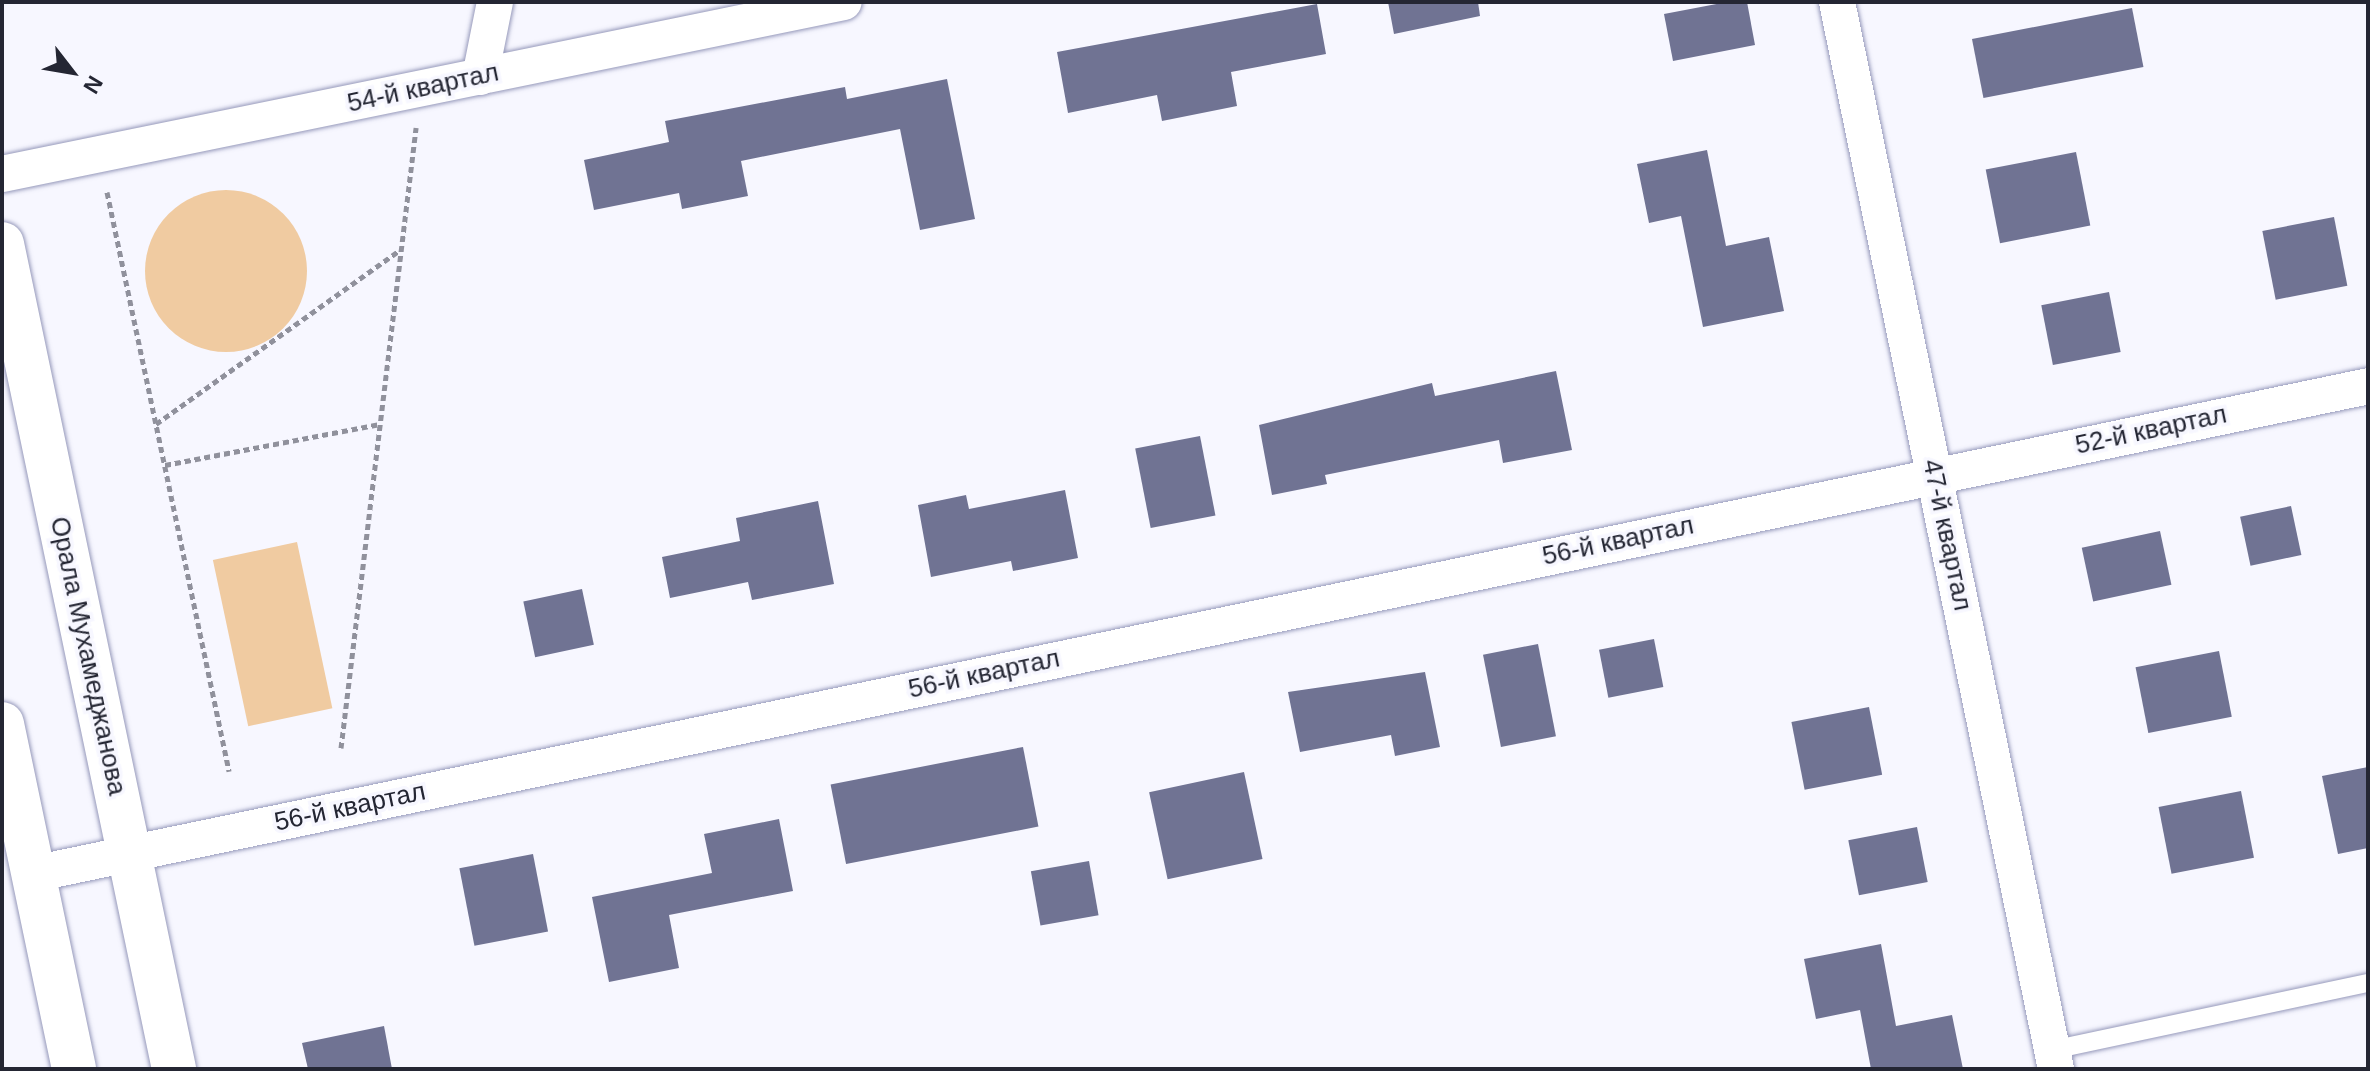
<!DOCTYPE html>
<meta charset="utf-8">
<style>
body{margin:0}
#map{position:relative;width:2370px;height:1071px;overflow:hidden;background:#f7f7ff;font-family:Helvetica,sans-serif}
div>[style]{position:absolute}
.green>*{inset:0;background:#f0cba1;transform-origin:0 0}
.round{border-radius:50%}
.building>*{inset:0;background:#707393;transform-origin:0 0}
.path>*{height:5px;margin-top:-2.5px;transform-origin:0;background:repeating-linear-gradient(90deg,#90919c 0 6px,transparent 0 10px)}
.roads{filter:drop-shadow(0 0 2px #9699bb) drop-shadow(0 0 2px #9699bb)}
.service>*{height:18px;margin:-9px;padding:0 9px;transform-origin:9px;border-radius:9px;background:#fff}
.minor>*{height:36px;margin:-18px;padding:0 18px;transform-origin:18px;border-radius:18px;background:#fff}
.tertiary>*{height:44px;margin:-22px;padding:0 22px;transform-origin:22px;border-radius:22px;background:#fff}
span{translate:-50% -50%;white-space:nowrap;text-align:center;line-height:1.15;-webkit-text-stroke:7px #f7f7ff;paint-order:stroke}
.street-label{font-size:26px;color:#242633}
.frame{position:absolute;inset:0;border:4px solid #242633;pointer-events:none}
.north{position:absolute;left:32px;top:32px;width:80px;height:80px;-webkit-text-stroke:6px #f7f7ff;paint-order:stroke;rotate:121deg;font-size:22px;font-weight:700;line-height:32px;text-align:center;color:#242633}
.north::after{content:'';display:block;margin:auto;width:28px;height:36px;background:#242633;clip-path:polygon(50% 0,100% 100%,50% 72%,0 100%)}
</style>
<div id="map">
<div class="green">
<div class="round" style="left:145px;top:190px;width:162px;height:162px"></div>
<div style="left:297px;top:542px;width:170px;height:86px;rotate:78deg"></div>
</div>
<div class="building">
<div style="clip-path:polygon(1388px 2px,1478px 2px,1480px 16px,1394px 34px)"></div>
<div style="clip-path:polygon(1727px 2px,1747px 2px,1755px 45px,1673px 61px,1664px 14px)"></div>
<div style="clip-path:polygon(1317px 4px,1326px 54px,1231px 72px,1237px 106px,1162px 121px,1157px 95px,1068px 113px,1057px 52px)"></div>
<div style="left:2132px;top:8px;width:60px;height:163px;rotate:79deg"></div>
<div style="clip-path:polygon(947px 79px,975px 219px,920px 230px,900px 129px,741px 161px,748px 196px,682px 209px,679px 193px,594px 210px,584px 160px,669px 142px,665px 121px,845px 87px,847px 99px)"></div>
<div style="clip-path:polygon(1707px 150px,1726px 246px,1769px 237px,1784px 311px,1703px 327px,1681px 216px,1649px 223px,1637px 164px)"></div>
<div style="left:2076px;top:152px;width:75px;height:92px;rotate:79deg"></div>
<div style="left:2334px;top:217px;width:70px;height:73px;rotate:79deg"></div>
<div style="left:2109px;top:292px;width:61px;height:69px;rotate:79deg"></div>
<div style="clip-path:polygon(1556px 371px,1572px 450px,1503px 463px,1499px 440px,1325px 475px,1327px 484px,1272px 495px,1259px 425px,1432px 383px,1435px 396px)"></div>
<div style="left:1200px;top:436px;width:81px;height:66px;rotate:79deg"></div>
<div style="clip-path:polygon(1065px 490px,1078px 558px,1013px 571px,1011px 561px,931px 577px,918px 505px,966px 495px,969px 509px)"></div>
<div style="clip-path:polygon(818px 501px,834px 584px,752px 600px,748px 582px,670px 598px,662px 557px,740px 541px,736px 518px)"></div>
<div style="left:2291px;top:506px;width:50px;height:52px;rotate:78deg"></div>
<div style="left:2160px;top:531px;width:55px;height:80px;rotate:78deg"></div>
<div style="left:582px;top:589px;width:57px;height:60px;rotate:78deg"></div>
<div style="left:1654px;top:639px;width:49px;height:56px;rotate:79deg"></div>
<div style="left:1538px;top:644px;width:94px;height:56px;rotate:79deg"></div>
<div style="left:2219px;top:651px;width:67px;height:85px;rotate:79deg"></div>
<div style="clip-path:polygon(1425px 672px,1440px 747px,1395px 756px,1391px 735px,1300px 752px,1288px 692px)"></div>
<div style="left:1869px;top:707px;width:69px;height:79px;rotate:79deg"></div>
<div style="left:1023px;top:747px;width:81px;height:196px;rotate:79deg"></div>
<div style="clip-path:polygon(2368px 767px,2368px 848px,2338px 854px,2322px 776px)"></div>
<div style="left:1244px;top:772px;width:89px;height:97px;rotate:78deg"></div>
<div style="left:2241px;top:791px;width:68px;height:84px;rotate:79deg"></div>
<div style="clip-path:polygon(779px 819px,793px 891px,669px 915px,679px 968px,609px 982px,592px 897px,712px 873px,704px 834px)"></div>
<div style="left:1917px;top:827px;width:56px;height:70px;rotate:79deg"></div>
<div style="left:533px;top:854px;width:79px;height:75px;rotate:79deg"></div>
<div style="left:1089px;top:861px;width:55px;height:59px;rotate:80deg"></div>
<div style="clip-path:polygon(1881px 944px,1896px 1026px,1952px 1015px,1963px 1069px,1871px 1069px,1860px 1010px,1816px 1019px,1804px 959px)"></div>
<div style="clip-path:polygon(384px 1026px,392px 1069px,308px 1069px,302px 1043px)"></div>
</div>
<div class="path">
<div style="left:107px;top:192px;width:592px;rotate:78.1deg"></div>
<div style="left:156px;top:424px;width:300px;rotate:-35.5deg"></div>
<div style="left:165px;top:465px;width:219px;rotate:-10.8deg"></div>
<div style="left:341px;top:748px;width:625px;rotate:-83.1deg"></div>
</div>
<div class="roads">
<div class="service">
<div style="left:2052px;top:1050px;width:323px;rotate:-12deg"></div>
</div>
<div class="minor">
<div style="left:1837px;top:2px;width:1089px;rotate:78.4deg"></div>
<div style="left:480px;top:77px;width:76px;rotate:-78.7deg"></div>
<div style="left:2px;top:174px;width:859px;rotate:-11.55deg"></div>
<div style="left:33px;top:874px;width:2385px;rotate:-11.8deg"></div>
</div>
<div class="tertiary">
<div style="left:2px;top:244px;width:843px;rotate:78.22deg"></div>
<div style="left:2px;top:724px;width:352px;rotate:78.2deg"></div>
</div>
</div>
<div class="street-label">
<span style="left:423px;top:88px;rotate:-12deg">54-й квартал</span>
<span style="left:2151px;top:430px;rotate:-12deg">52-й квартал</span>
<span style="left:1947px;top:535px;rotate:78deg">47-й квартал</span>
<span style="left:1618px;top:541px;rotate:-12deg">56-й квартал</span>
<span style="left:88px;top:656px;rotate:78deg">Орала Мухамеджанова</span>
<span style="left:984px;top:674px;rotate:-12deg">56-й квартал</span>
<span style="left:350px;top:807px;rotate:-12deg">56-й квартал</span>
</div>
<div class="frame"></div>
<div class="north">N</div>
</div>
